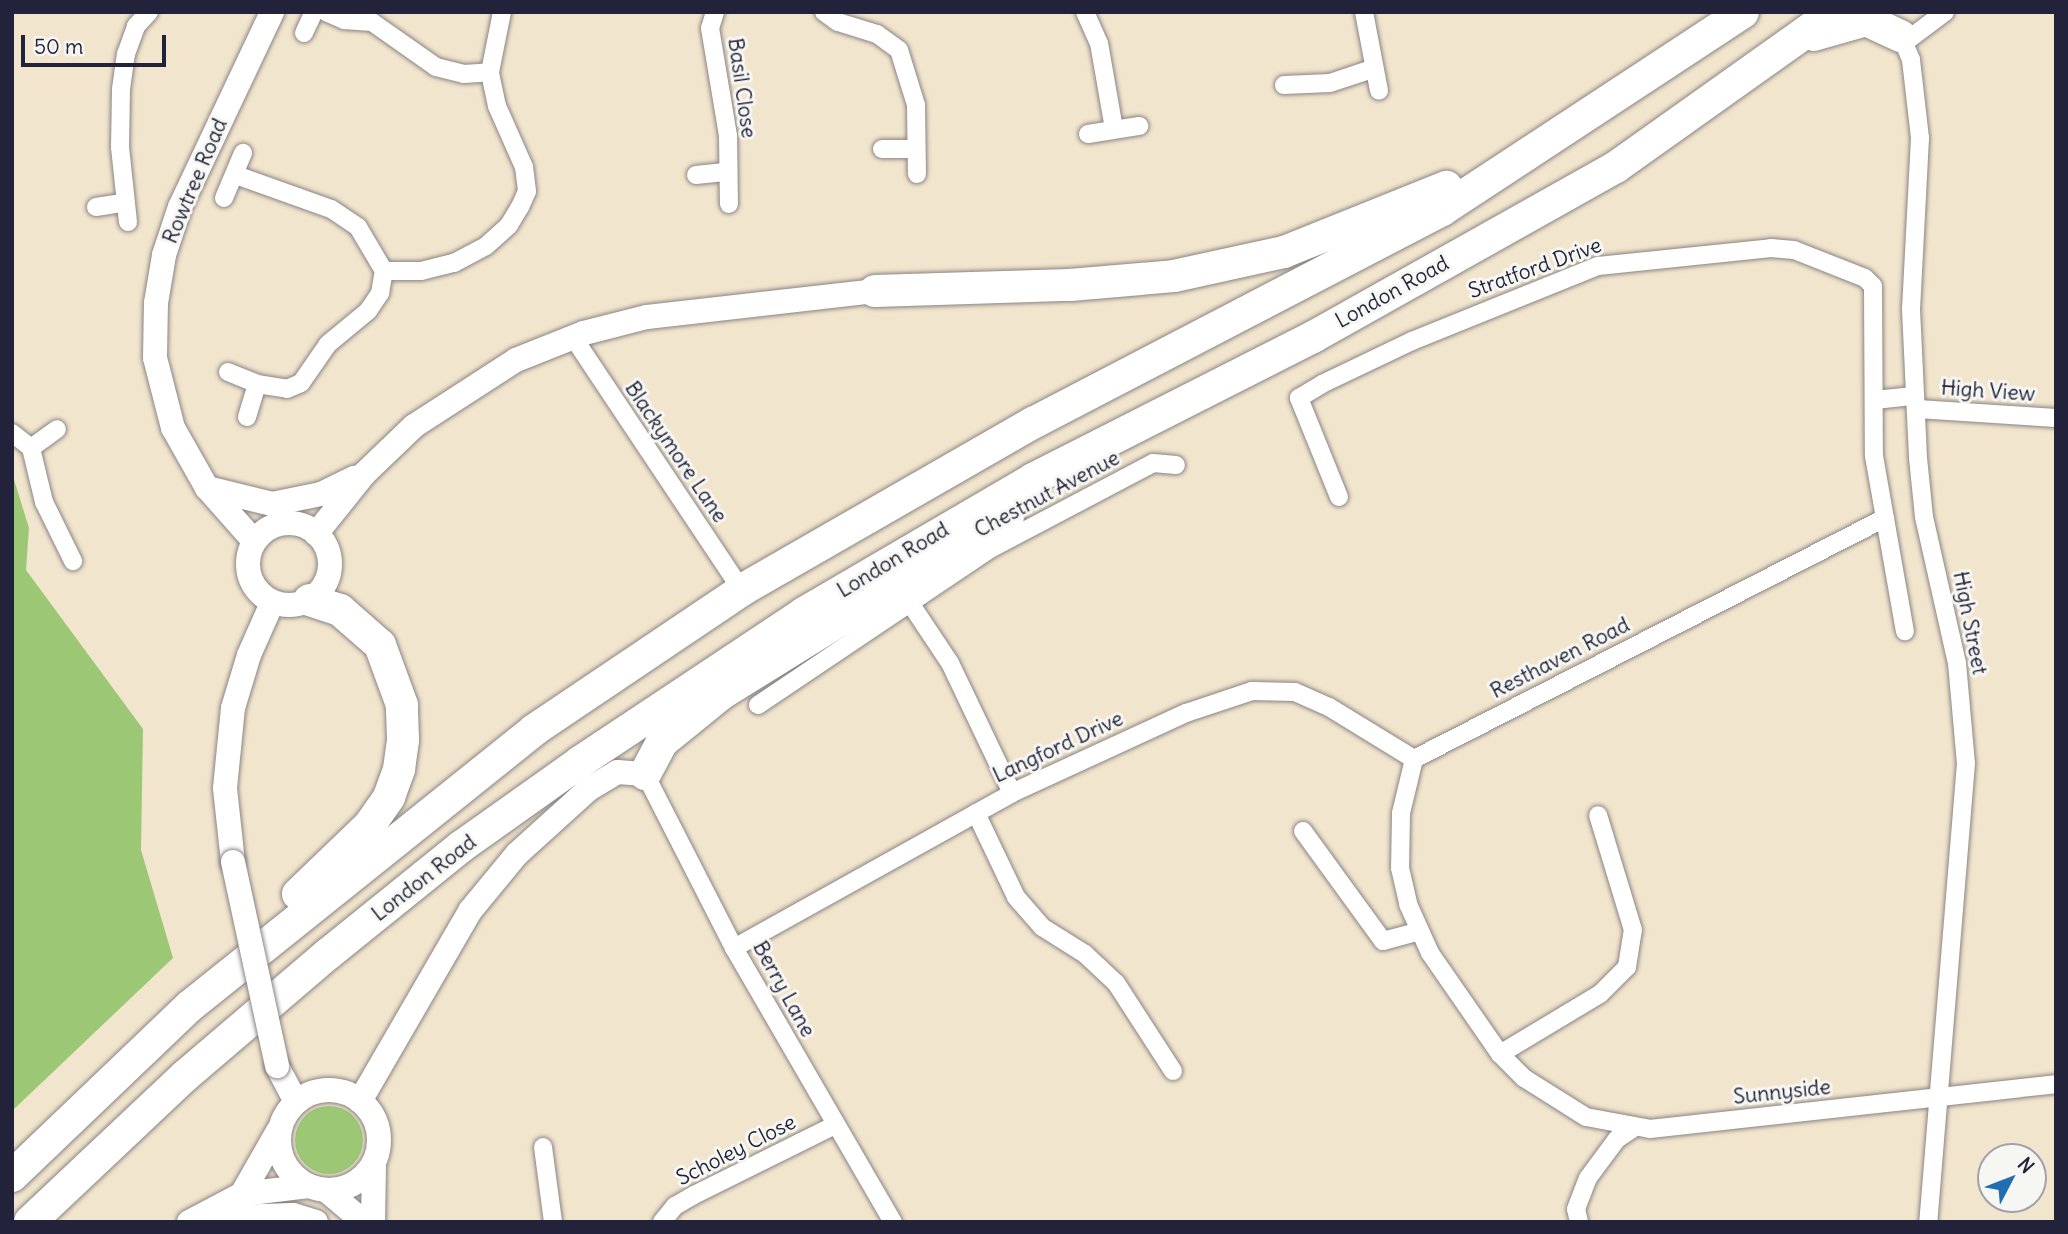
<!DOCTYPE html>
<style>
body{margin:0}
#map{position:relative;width:2068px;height:1234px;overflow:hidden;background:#f2e5cd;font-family:Delius,sans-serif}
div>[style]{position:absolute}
.green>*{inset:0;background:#9cc876}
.round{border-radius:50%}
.roads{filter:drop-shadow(0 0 2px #8a8484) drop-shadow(0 0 2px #8a8484)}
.street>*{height:18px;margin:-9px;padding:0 9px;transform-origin:9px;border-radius:9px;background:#fff}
.secondary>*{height:24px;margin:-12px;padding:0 12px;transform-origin:12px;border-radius:12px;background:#fff}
.secondary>.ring{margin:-12px;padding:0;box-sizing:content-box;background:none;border:24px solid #fff;border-radius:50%}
.highway>*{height:32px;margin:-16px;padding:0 16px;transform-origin:16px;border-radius:16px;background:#fff}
.bridges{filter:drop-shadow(0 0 2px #8a8484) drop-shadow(0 0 2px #8a8484)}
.secondary-bridge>*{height:24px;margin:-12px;padding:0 12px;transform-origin:12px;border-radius:12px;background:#fff}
span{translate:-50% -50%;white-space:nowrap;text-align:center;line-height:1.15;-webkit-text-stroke:6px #f6f6f2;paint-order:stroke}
.street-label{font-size:21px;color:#22223b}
.frame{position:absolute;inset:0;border:14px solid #22223b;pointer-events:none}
.north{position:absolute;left:1977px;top:1143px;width:70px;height:70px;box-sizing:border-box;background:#f6f6f2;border:2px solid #a1a1a9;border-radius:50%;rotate:48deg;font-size:19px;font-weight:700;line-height:28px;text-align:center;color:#22223b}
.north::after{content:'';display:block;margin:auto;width:24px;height:32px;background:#1f6fb2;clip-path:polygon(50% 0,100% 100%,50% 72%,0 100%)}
.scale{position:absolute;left:21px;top:35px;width:145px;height:32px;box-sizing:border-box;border:4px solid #22223b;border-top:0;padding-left:9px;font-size:21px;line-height:24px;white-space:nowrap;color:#22223b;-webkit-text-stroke:5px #f6f6f2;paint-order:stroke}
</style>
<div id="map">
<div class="green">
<div style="clip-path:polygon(12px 473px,29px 528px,26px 570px,143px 729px,141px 850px,173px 958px,12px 1111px)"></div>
<div class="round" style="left:295px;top:1106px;width:68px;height:68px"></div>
</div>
<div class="roads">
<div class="street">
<div style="left:326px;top:12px;width:20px;rotate:24deg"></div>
<div style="left:344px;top:20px;width:28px;rotate:4deg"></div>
<div style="left:372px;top:22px;width:78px;rotate:35.1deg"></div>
<div style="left:436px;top:67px;width:29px;rotate:14deg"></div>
<div style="left:464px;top:74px;width:26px;rotate:-4deg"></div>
<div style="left:715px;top:12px;width:17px;rotate:107deg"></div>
<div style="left:710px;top:28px;width:109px;rotate:80.5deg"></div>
<div style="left:728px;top:136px;width:68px;rotate:89.2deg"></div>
<div style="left:824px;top:12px;width:17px;rotate:36deg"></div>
<div style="left:838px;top:22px;width:41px;rotate:17.1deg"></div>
<div style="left:877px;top:34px;width:27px;rotate:36deg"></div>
<div style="left:899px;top:50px;width:58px;rotate:72.8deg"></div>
<div style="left:916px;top:105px;width:69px;rotate:89.2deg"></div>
<div style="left:1085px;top:12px;width:34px;rotate:66deg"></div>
<div style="left:1099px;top:43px;width:87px;rotate:80.1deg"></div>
<div style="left:1364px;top:12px;width:80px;rotate:79.2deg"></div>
<div style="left:304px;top:33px;width:23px;rotate:-65deg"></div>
<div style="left:1901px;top:36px;width:26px;rotate:67deg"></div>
<div style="left:1911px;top:60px;width:79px;rotate:83.4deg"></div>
<div style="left:1920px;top:138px;width:171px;rotate:93deg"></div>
<div style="left:1911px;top:309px;width:149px;rotate:87.3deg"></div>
<div style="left:1918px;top:458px;width:59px;rotate:84.2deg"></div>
<div style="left:1924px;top:517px;width:150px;rotate:77.3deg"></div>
<div style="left:1957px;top:663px;width:100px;rotate:84.9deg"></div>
<div style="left:1966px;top:763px;width:461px;rotate:94.7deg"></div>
<div style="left:1905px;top:42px;width:50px;rotate:-36.9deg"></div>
<div style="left:1284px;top:85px;width:46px;rotate:-2.5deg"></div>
<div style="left:1330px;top:83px;width:44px;rotate:-18.4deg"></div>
<div style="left:1088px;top:134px;width:52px;rotate:-8.9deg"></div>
<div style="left:882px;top:149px;width:32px"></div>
<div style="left:696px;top:175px;width:31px;rotate:-6deg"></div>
<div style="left:224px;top:198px;width:49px;rotate:-67.1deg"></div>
<div style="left:96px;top:207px;width:30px;rotate:-9deg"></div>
<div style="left:128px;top:222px;width:75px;rotate:-96.1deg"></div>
<div style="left:120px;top:147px;width:58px;rotate:-89deg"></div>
<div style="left:121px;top:89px;width:35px;rotate:-82deg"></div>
<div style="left:126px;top:54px;width:30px;rotate:-70deg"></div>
<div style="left:136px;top:26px;width:19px;rotate:-47deg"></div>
<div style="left:384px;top:271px;width:37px"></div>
<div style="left:421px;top:271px;width:34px;rotate:-14deg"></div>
<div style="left:454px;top:263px;width:36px;rotate:-28deg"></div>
<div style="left:486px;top:246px;width:31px;rotate:-42deg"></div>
<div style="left:509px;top:225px;width:21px;rotate:-59deg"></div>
<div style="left:520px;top:207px;width:17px;rotate:-66deg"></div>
<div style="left:527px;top:191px;width:24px;rotate:-97deg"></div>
<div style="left:524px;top:167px;width:67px;rotate:-113.9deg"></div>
<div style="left:497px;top:106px;width:35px;rotate:-102deg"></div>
<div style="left:490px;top:72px;width:61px;rotate:-78.7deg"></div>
<div style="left:573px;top:337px;width:304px;rotate:56.3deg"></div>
<div style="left:228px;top:372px;width:31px;rotate:22deg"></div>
<div style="left:257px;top:384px;width:30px;rotate:9deg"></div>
<div style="left:287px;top:389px;width:15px;rotate:-23deg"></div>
<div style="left:301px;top:383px;width:47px;rotate:-55.3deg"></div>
<div style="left:328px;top:344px;width:52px;rotate:-39.5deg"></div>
<div style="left:368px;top:311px;width:22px;rotate:-56deg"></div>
<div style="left:380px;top:293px;width:22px;rotate:-80deg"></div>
<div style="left:384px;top:271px;width:51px;rotate:-120.6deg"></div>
<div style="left:358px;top:227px;width:32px;rotate:-146deg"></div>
<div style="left:331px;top:209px;width:101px;rotate:-160.3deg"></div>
<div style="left:1875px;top:400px;width:39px;rotate:-6deg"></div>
<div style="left:1918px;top:409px;width:138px;rotate:3.7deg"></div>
<div style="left:247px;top:417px;width:34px;rotate:-73deg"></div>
<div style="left:12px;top:433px;width:24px;rotate:38deg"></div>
<div style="left:31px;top:448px;width:32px;rotate:-36deg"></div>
<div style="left:31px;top:448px;width:56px;rotate:76.5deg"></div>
<div style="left:44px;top:502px;width:66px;rotate:63.8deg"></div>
<div style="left:1339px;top:497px;width:107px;rotate:-112deg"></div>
<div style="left:1299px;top:398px;width:27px;rotate:-31deg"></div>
<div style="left:1322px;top:384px;width:100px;rotate:-25.5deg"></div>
<div style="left:1412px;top:341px;width:201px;rotate:-22deg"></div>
<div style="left:1598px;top:266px;width:174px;rotate:-5.9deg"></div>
<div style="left:1771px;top:248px;width:23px;rotate:5deg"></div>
<div style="left:1794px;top:250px;width:76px;rotate:21.5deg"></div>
<div style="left:1865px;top:278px;width:11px;rotate:45deg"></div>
<div style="left:1873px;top:286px;width:170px;rotate:89.7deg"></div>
<div style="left:1874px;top:456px;width:178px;rotate:80deg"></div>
<div style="left:1885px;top:518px;width:529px;rotate:152.9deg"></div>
<div style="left:1414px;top:759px;width:56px;rotate:103.5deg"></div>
<div style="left:1401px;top:813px;width:55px;rotate:91deg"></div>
<div style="left:1400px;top:868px;width:37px;rotate:77deg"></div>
<div style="left:1408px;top:904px;width:54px;rotate:65.8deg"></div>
<div style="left:1430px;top:953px;width:123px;rotate:55.3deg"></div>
<div style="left:1500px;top:1054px;width:34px;rotate:45deg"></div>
<div style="left:1524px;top:1078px;width:73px;rotate:32.2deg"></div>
<div style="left:1586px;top:1117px;width:65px;rotate:10.6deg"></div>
<div style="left:1650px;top:1129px;width:408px;rotate:-6.3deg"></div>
<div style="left:910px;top:603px;width:72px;rotate:56.3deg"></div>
<div style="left:950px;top:663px;width:144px;rotate:64.5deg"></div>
<div style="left:758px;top:705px;width:280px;rotate:-33.9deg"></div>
<div style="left:990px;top:549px;width:184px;rotate:-27.8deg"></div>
<div style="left:1153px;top:463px;width:23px;rotate:5deg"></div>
<div style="left:645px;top:774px;width:195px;rotate:62.9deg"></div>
<div style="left:734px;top:948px;width:317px;rotate:59.9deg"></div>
<div style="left:976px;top:813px;width:93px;rotate:64.5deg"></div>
<div style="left:1016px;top:897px;width:40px;rotate:49deg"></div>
<div style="left:1042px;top:927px;width:51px;rotate:32.1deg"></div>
<div style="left:1085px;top:954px;width:42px;rotate:43.1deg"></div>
<div style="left:1116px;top:983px;width:105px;rotate:57.1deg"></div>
<div style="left:1303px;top:831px;width:136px;rotate:54deg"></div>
<div style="left:1383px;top:941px;width:38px;rotate:-15deg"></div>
<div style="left:734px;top:948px;width:318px;rotate:-29.1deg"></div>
<div style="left:1012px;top:793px;width:192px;rotate:-24.7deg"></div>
<div style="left:1186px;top:713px;width:70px;rotate:-18.4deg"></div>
<div style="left:1252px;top:691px;width:43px;rotate:1.3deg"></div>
<div style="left:1295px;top:692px;width:37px;rotate:24deg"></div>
<div style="left:1329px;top:707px;width:100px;rotate:31.5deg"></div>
<div style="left:1500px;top:1054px;width:117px;rotate:-31deg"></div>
<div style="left:1600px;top:994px;width:38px;rotate:-45deg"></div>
<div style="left:1627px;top:967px;width:37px;rotate:-81deg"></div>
<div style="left:1633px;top:930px;width:120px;rotate:-106.9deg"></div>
<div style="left:543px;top:1147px;width:76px;rotate:82.4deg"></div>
<div style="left:662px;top:1222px;width:21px;rotate:-51deg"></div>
<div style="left:675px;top:1206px;width:22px;rotate:-30deg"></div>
<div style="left:694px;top:1195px;width:157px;rotate:-26.4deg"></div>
<div style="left:1579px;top:1222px;width:13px;rotate:-103deg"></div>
<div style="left:1576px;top:1209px;width:33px;rotate:-69deg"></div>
<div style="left:1588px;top:1178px;width:49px;rotate:-53.4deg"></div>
<div style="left:1617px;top:1139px;width:18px;rotate:-34deg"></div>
</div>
<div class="secondary">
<div style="left:207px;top:488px;width:67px;rotate:13.8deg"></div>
<div style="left:272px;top:504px;width:50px;rotate:-11.5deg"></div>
<div style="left:321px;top:494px;width:37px;rotate:-26deg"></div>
<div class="ring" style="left:248px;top:523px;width:58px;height:58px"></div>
<div style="left:316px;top:534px;width:77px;rotate:-51.3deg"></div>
<div style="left:364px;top:474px;width:69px;rotate:-43.8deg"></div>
<div style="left:414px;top:426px;width:121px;rotate:-32.9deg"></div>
<div style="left:516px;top:360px;width:73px;rotate:-21.7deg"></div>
<div style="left:584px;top:333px;width:65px;rotate:-14.3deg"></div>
<div style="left:647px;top:317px;width:229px;rotate:-6.5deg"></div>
<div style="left:254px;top:541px;width:71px;rotate:-131.6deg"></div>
<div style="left:207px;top:488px;width:69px;rotate:-119.5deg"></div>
<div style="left:173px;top:428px;width:72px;rotate:-104.4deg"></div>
<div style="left:155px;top:358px;width:55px;rotate:-89deg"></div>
<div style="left:156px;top:303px;width:49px;rotate:-80.5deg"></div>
<div style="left:164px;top:255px;width:51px;rotate:-71.6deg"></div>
<div style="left:180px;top:207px;width:216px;rotate:-64.7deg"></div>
<div style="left:233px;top:862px;width:74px;rotate:-96.2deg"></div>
<div style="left:225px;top:788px;width:80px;rotate:-84.3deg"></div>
<div style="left:233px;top:708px;width:55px;rotate:-73.2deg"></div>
<div style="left:249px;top:655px;width:57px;rotate:-66.1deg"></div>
<div style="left:277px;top:1066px;width:41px;rotate:62.2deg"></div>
<div class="ring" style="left:279px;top:1090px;width:76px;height:76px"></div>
<div style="left:360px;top:1101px;width:220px;rotate:-59.9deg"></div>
<div style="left:470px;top:911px;width:74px;rotate:-50.5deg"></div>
<div style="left:517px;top:854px;width:97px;rotate:-42.1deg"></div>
<div style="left:589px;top:789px;width:33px;rotate:-31deg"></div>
<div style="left:617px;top:772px;width:28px;rotate:4deg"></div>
<div style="left:326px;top:1190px;width:50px;rotate:40.1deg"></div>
<div style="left:242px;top:1194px;width:73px;rotate:-60.3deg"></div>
<div style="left:202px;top:1218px;width:91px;rotate:-1.9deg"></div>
<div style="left:293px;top:1215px;width:24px;rotate:17deg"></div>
<div style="left:189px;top:1222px;width:60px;rotate:-27.8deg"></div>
<div style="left:242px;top:1194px;width:67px;rotate:-6.8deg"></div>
<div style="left:373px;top:1222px;width:60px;rotate:-89deg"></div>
</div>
<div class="highway">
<div style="left:1814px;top:35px;width:54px;rotate:-16.1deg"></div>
<div style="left:1866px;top:20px;width:38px;rotate:25deg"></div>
<div style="left:875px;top:291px;width:195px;rotate:-1.8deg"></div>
<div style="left:1070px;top:285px;width:104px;rotate:-4.9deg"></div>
<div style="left:1174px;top:276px;width:113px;rotate:-12.3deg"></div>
<div style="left:1284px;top:252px;width:175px;rotate:-21.9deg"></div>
<div style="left:645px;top:774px;width:36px;rotate:-62deg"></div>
<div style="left:662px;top:742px;width:76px;rotate:-39.1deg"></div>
<div style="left:721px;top:694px;width:338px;rotate:-31.8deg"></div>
<div style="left:298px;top:894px;width:98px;rotate:-43.8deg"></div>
<div style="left:369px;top:826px;width:35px;rotate:-55deg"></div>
<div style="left:389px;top:797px;width:30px;rotate:-70deg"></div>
<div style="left:399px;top:769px;width:30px;rotate:-82deg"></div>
<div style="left:403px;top:739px;width:34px;rotate:-92deg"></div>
<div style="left:402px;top:705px;width:64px;rotate:-110.1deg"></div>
<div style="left:380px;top:645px;width:53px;rotate:-138.8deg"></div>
<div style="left:340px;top:610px;width:32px;rotate:-162deg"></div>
<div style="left:12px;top:1176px;width:246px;rotate:-43.7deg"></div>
<div style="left:190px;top:1006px;width:441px;rotate:-38.7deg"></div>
<div style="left:534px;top:730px;width:251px;rotate:-33.9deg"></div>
<div style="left:742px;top:590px;width:336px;rotate:-29.9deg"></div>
<div style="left:1033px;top:423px;width:461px;rotate:-27.5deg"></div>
<div style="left:1442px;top:210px;width:360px;rotate:-33.3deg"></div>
<div style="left:30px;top:1222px;width:213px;rotate:-43.3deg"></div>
<div style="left:185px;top:1076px;width:188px;rotate:-40.5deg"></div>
<div style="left:328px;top:954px;width:172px;rotate:-38.9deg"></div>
<div style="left:462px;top:846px;width:145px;rotate:-35.4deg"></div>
<div style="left:580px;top:762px;width:269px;rotate:-33.6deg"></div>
<div style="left:804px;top:613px;width:265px;rotate:-30.3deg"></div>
<div style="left:1033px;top:479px;width:314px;rotate:-26.9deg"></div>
<div style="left:1313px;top:337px;width:347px;rotate:-29.3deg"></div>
<div style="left:1616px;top:167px;width:267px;rotate:-35.4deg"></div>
</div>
</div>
<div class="bridges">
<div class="secondary-bridge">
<div style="left:233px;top:862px;width:209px;rotate:77.8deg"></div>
</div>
</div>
<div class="street-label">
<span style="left:742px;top:88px;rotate:82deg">Basil Close</span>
<span style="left:195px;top:181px;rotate:-67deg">Rowtree Road</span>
<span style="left:1535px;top:268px;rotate:-20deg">Stratford Drive</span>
<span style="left:1392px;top:292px;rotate:-29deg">London Road</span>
<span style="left:1988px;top:391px;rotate:4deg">High View</span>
<span style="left:676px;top:452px;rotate:56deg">Blackymore Lane</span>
<span style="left:1047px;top:494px;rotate:-28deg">Chestnut Avenue</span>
<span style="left:893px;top:560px;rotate:-31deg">London Road</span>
<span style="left:1970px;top:623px;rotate:79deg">High Street</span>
<span style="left:1560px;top:658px;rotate:-27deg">Resthaven Road</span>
<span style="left:1058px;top:747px;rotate:-25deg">Langford Drive</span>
<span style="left:424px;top:878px;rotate:-38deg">London Road</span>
<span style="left:784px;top:989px;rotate:61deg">Berry Lane</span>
<span style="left:1782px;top:1092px;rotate:-6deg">Sunnyside</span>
<span style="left:736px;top:1150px;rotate:-27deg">Scholey Close</span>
</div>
<div class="frame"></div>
<div class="north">N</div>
<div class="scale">50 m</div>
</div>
